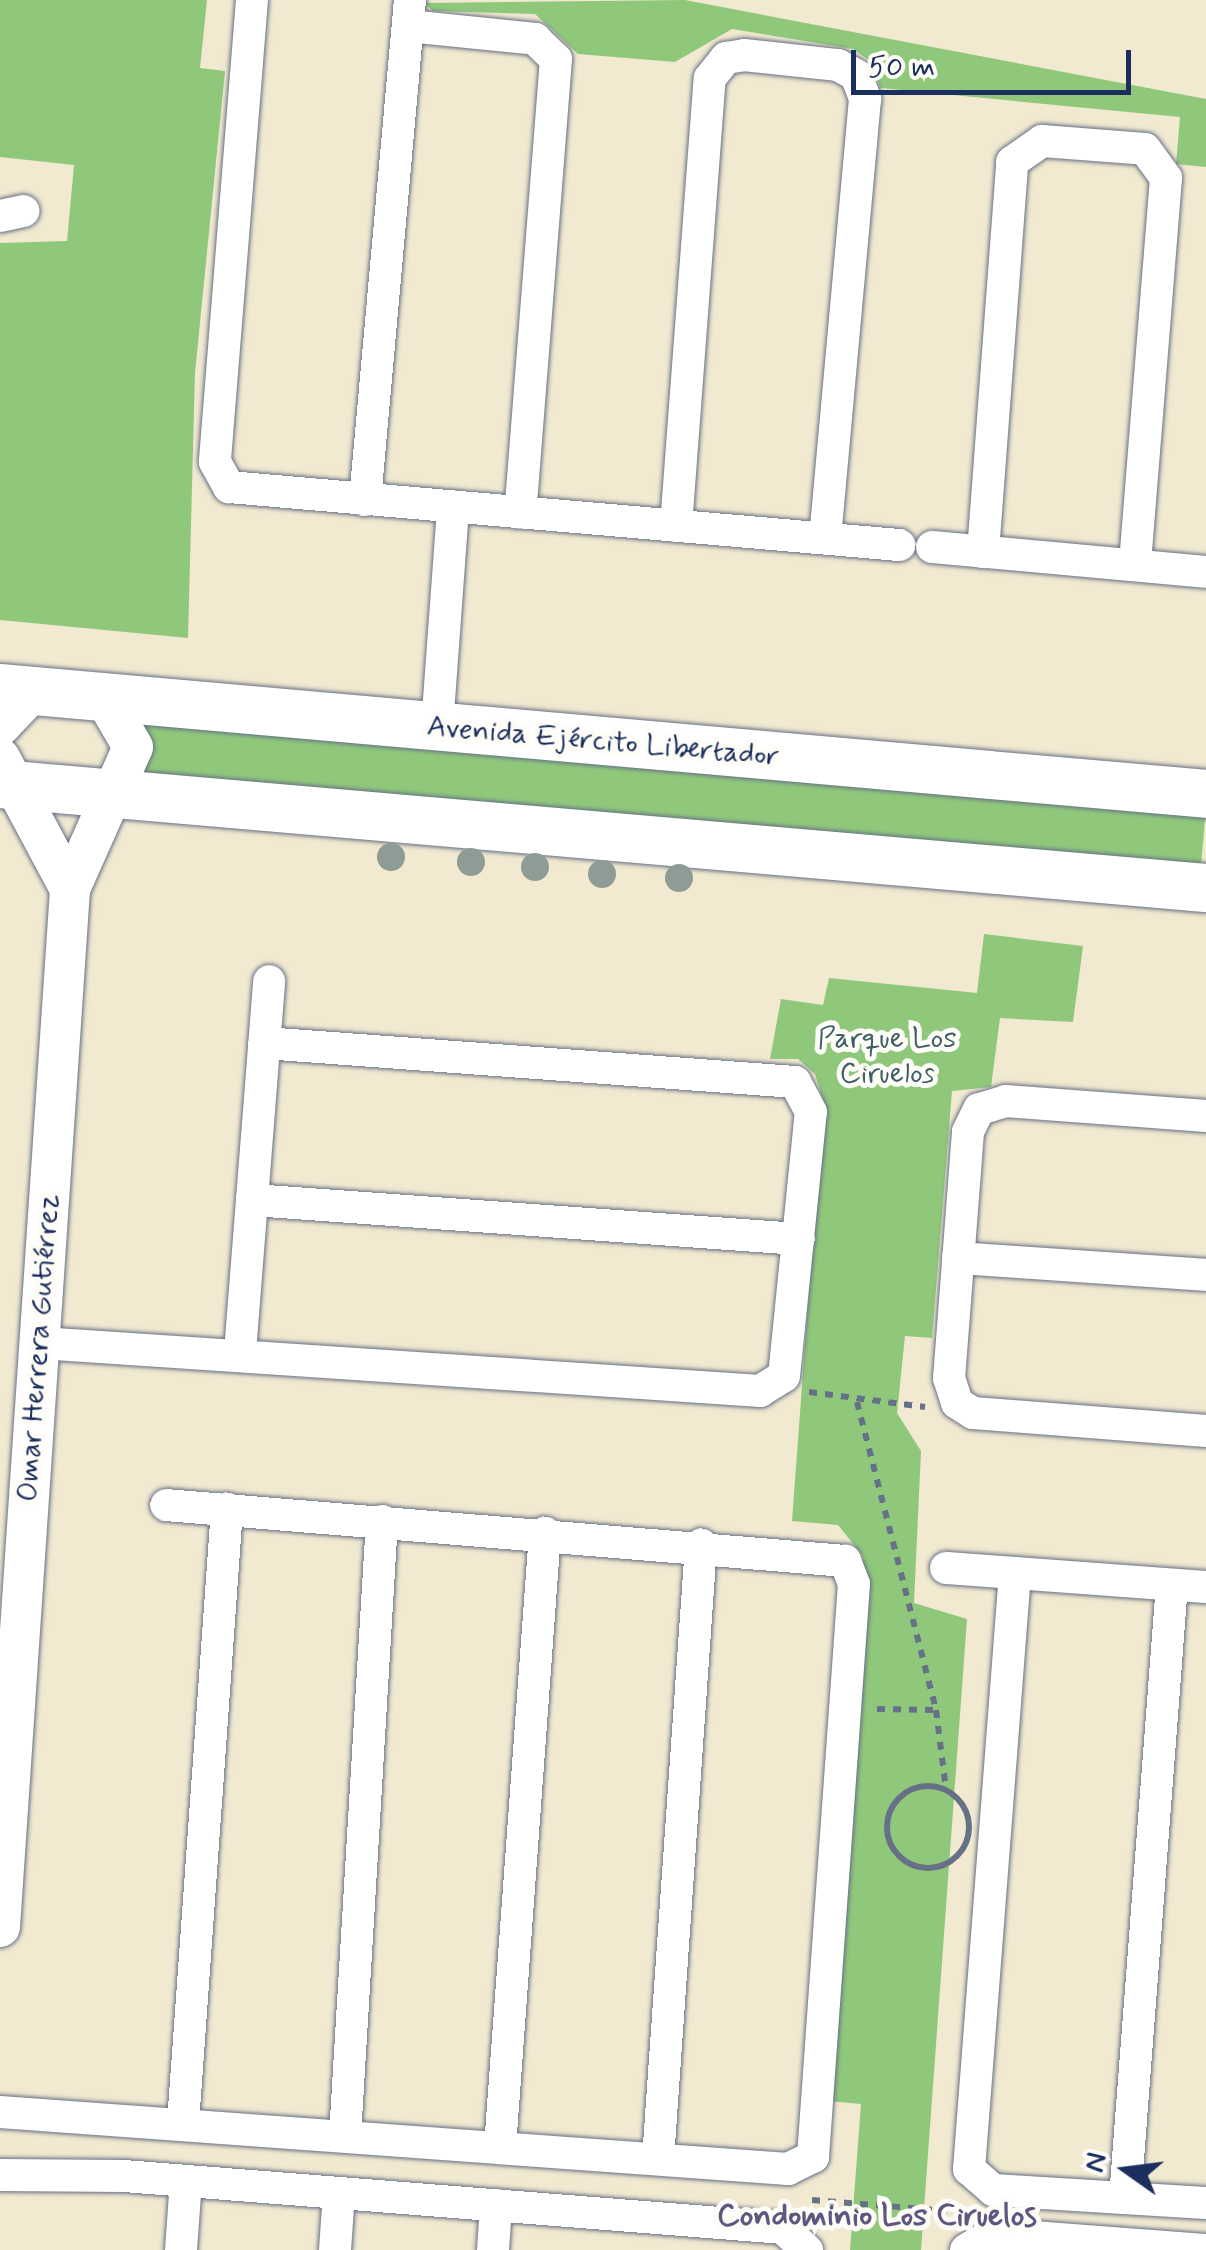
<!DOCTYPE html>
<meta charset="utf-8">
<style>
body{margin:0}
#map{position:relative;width:1206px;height:2250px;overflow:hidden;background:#f1e9d0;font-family:Mynerve,sans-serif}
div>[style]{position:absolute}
.green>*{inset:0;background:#90c87b;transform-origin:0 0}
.path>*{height:6px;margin-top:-3px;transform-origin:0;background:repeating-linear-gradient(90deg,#667086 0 8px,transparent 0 16px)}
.path>.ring{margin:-3px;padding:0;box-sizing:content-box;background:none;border:6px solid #667086;border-radius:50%}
.roads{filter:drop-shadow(0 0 2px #667086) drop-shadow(0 0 2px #667086)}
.minor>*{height:32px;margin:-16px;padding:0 16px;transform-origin:16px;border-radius:16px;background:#fff}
.tertiary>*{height:40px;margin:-20px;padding:0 20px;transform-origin:20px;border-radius:20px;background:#fff}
.secondary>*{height:48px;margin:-24px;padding:0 24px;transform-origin:24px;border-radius:24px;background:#fff}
.trees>*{width:28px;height:28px;margin:-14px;border-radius:50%;background:#8f9c96}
span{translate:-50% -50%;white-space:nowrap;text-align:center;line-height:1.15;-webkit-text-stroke:10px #fdfcf7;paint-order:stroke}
.street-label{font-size:30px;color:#1b2f5e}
.park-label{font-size:30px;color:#3e5d67}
.neighbourhood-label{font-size:32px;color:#5f5680;font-weight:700}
.north{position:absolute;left:1076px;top:2120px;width:100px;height:100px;-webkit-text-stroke:8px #fdfcf7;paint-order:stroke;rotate:284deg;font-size:28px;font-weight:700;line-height:40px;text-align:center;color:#1b2f5e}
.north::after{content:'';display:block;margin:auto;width:35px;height:45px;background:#1b2f5e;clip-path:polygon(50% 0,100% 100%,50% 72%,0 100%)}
.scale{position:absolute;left:851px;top:50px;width:280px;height:45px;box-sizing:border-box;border:5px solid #1b2f5e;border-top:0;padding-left:12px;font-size:30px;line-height:35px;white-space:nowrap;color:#1b2f5e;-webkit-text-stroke:8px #fdfcf7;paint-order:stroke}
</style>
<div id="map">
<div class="green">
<div style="clip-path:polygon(0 0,207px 0,200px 68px,225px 71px,195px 373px,188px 638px,0 620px,0 243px,67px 241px,74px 165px,0 157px)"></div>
<div style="clip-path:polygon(685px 0,1206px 99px,1206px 167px,1176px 164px,1180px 117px,880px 88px,873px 63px,853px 49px,732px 29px,675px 62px,578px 54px,535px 14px,433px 11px,424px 3px)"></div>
<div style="left:143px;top:716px;width:1067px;height:62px;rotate:5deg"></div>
<div style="clip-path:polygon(984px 934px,1083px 946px,1073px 1022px,1000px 1018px,991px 1087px,952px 1091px,932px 1338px,905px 1336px,897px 1413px,921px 1451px,914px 1603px,967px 1619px,921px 2250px,850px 2250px,861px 2104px,828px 2101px,863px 1556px,838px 1525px,792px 1521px,823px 1100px,815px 1074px,798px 1059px,770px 1059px,781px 999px,823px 1005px,829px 978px,977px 993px)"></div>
</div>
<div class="path">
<div style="left:809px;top:1392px;width:117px;rotate:7.4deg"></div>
<div style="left:857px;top:1402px;width:318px;rotate:75.6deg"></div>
<div style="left:936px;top:1710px;width:80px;rotate:82.8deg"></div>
<div style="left:877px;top:1709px;width:59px;rotate:1deg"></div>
<div class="ring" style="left:887px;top:1786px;width:76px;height:76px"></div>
<div style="left:812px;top:2200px;width:148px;rotate:4.6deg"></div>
</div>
<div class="roads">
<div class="minor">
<div style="left:252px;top:0;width:463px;rotate:94.6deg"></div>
<div style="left:215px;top:462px;width:29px;rotate:61deg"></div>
<div style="left:229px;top:487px;width:673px;rotate:4.95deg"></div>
<div style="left:408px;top:26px;width:128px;rotate:5.8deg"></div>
<div style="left:535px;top:39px;width:29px;rotate:44deg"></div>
<div style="left:556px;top:59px;width:455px;rotate:94.5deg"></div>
<div style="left:0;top:216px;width:24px;rotate:-12deg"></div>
<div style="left:365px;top:500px;width:502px;rotate:-84.86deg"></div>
<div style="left:676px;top:526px;width:449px;rotate:-85.7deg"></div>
<div style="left:710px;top:78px;width:26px;rotate:-51deg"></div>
<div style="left:726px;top:58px;width:18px;rotate:-9deg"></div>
<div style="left:744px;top:55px;width:95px;rotate:6.1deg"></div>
<div style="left:838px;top:65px;width:21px;rotate:29deg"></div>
<div style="left:856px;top:75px;width:26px;rotate:69deg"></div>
<div style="left:865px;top:99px;width:441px;rotate:95.2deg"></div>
<div style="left:932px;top:547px;width:275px;rotate:5.2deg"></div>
<div style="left:983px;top:552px;width:391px;rotate:-85.7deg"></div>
<div style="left:1012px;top:162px;width:37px;rotate:-35deg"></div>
<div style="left:1042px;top:141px;width:103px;rotate:4.4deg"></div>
<div style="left:1145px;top:149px;width:36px;rotate:54deg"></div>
<div style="left:1166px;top:178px;width:388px;rotate:94.6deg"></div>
<div style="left:437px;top:727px;width:221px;rotate:-85.8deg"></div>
<div style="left:1206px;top:1116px;width:201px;rotate:-175.7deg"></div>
<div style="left:1006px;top:1101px;width:28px;rotate:163deg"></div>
<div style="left:979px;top:1109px;width:25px;rotate:116deg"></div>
<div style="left:968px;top:1132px;width:247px;rotate:94.4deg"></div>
<div style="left:949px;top:1378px;width:26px;rotate:72deg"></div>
<div style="left:957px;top:1403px;width:19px;rotate:32deg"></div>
<div style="left:973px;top:1413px;width:234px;rotate:4.4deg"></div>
<div style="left:252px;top:1200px;width:548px;rotate:4.08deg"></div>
<div style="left:958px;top:1258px;width:249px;rotate:3.9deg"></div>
<div style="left:40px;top:1343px;width:722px;rotate:3.81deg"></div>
<div style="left:760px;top:1391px;width:28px;rotate:-32deg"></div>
<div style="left:784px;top:1376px;width:265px;rotate:-84.2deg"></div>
<div style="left:811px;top:1112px;width:34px;rotate:-118deg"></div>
<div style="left:795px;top:1082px;width:532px;rotate:-175.8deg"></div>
<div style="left:240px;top:1352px;width:372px;rotate:-85.5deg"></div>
<div style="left:946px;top:1568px;width:261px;rotate:4.2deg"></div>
<div style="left:1015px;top:1573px;width:598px;rotate:94.41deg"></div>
<div style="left:969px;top:2169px;width:32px;rotate:41deg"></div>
<div style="left:993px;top:2190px;width:213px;rotate:3.5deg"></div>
<div style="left:0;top:2112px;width:790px;rotate:4.14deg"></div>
<div style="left:788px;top:2169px;width:28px;rotate:-26deg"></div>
<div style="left:813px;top:2157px;width:574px;rotate:-85.91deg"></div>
<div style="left:854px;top:1584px;width:25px;rotate:-111deg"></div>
<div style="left:845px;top:1561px;width:681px;rotate:-175.29deg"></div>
<div style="left:183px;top:2123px;width:616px;rotate:-85.9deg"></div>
<div style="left:345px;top:2136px;width:616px;rotate:-86.56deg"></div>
<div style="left:500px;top:2147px;width:616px;rotate:-85.81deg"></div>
<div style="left:658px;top:2159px;width:616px;rotate:-85.99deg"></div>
<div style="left:0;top:2175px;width:124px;rotate:0.5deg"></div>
<div style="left:124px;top:2176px;width:661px;rotate:4.51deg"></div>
<div style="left:783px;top:2228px;width:33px;rotate:43deg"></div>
<div style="left:1125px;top:2198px;width:615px;rotate:-85.62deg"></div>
<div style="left:181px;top:2250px;width:69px;rotate:-85.9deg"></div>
<div style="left:335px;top:2250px;width:57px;rotate:-86deg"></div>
<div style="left:493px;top:2250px;width:45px;rotate:-86.2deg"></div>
<div style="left:966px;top:2250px;width:31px;rotate:-31deg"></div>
<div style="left:993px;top:2234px;width:212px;rotate:4.3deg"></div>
</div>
<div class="tertiary">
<div style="left:0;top:726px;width:50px;rotate:-46.6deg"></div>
<div style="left:0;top:758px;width:149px;rotate:61.9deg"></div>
<div style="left:0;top:1927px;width:1040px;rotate:-86.14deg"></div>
<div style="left:70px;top:889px;width:155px;rotate:-66.1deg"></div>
<div style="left:133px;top:747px;width:58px;rotate:-120.1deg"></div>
</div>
<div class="secondary">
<div style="left:0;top:688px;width:1211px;rotate:5.02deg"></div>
<div style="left:0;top:784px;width:1210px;rotate:4.93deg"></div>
</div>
</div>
<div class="trees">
<div style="left:391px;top:857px"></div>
<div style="left:471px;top:862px"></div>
<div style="left:535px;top:867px"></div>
<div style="left:602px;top:874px"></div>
<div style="left:679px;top:878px"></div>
</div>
<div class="street-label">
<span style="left:603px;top:742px;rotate:5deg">Avenida Ejército Libertador</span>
<span style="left:39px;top:1348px;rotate:-86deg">Omar Herrera Gutiérrez</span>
</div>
<div class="park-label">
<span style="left:887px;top:1056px">Parque Los<br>Ciruelos</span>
</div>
<div class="neighbourhood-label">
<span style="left:877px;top:2216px">Condominio Los Ciruelos</span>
</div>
<div class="north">N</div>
<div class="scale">50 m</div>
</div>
